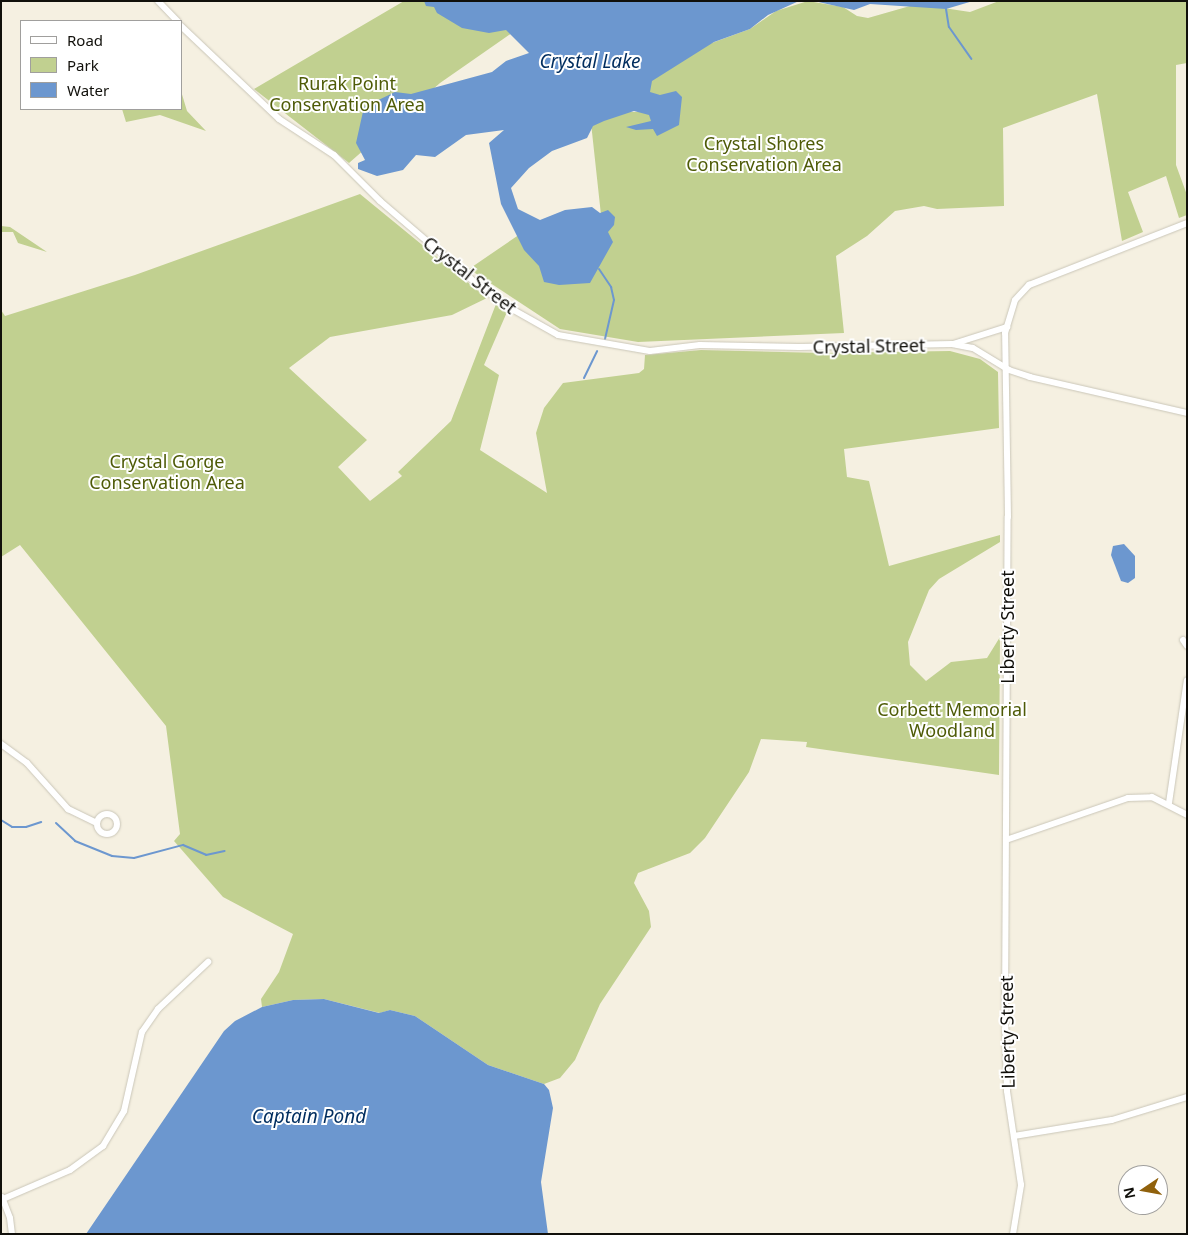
<!DOCTYPE html>
<style>
body{margin:0}
#map{position:relative;width:1188px;height:1235px;overflow:hidden;background:#f5f0e1;font-family:"Noto Sans",sans-serif}
div>[style]{position:absolute}
.green>*{inset:0;background:#c1d090}
.water>*{inset:0;background:#6c97cf}
.stream>*{height:2px;margin:-1px;padding:0 1px;transform-origin:1px;border-radius:1px;background:#6c97cf}
.roads{filter:drop-shadow(0 0 1px #cac6b8) drop-shadow(0 0 1px #cac6b8)}
.street>*{height:6px;margin:-3px;padding:0 3px;transform-origin:3px;border-radius:3px;background:#fff}
.street>.ring{margin:-3px;padding:0;box-sizing:content-box;background:none;border:6px solid #fff;border-radius:50%}
span{translate:-50% -50%;white-space:nowrap;text-align:center;line-height:1.15;-webkit-text-stroke:4px #fff;paint-order:stroke}
.park-label{font-size:18px;color:#4e5b07}
.street-label{font-size:18px;color:#11100b}
.water-label{font-size:19px;color:#002d5f;font-style:italic}
.frame{position:absolute;inset:0;border:2px solid #11100b;pointer-events:none}
.legend{position:absolute;left:20px;top:20px;width:162px;height:90px;box-sizing:border-box;background:#fff;border:1px solid #a09f9d;margin:0;padding:6px 9px;list-style:none;font-size:15px;color:#11100b}
.legend li{display:flex;align-items:center;gap:10px;height:25px}
.legend b{width:25px;border:1px solid #a09f9d}
.north{position:absolute;left:1118px;top:1165px;width:50px;height:50px;box-sizing:border-box;background:#fff;border:1px solid #a09f9d;border-radius:50%;rotate:258deg;font-size:14px;font-weight:700;line-height:20px;text-align:center;color:#11100b}
.north::after{content:'';display:block;margin:auto;width:18px;height:22px;background:#90610c;clip-path:polygon(50% 0,100% 100%,50% 72%,0 100%)}
</style>
<div id="map">
<div class="green">
<div style="clip-path:polygon(404px 1px,558px 1px,440px 83px,349px 163px,254px 89px)"></div>
<div style="clip-path:polygon(808px 1px,843px 7px,857px 16px,868px 18px,917px 4px,970px 12px,999px 1px,1187px 1px,1187px 63px,1176px 65px,1176px 165px,1187px 195px,1187px 215px,1179px 218px,1166px 176px,1128px 192px,1143px 232px,1122px 241px,1097px 94px,1003px 128px,1004px 206px,937px 209px,924px 206px,895px 211px,867px 236px,836px 256px,844px 333px,638px 342px,560px 329px,469px 269px,526px 230px,601px 215px,591px 123px,620px 112px,648px 112px,647px 83px,709px 44px,750px 29px,776px 11px)"></div>
<div style="clip-path:polygon(181px 91px,187px 111px,206px 131px,160px 115px,126px 122px,122px 109px,181px 109px)"></div>
<div style="clip-path:polygon(360px 194px,487px 298px,452px 315px,330px 337px,289px 368px,367px 440px,338px 467px,370px 501px,402px 476px,398px 472px,451px 421px,496px 304px,507px 312px,484px 365px,499px 375px,480px 450px,547px 493px,536px 433px,544px 408px,563px 383px,639px 373px,644px 369px,645px 355px,701px 350px,822px 353px,950px 351px,980px 359px,998px 372px,999px 428px,844px 449px,847px 477px,869px 481px,889px 566px,1000px 535px,1000px 542px,939px 579px,929px 590px,908px 642px,910px 665px,926px 681px,951px 662px,987px 658px,1000px 637px,999px 775px,806px 747px,807px 742px,761px 739px,749px 772px,705px 838px,690px 853px,638px 873px,634px 883px,649px 911px,651px 927px,600px 1004px,575px 1060px,560px 1078px,544px 1084px,488px 1065px,415px 1016px,390px 1010px,380px 1013px,324px 999px,293px 1000px,262px 1007px,261px 999px,279px 972px,293px 934px,223px 897px,174px 841px,180px 834px,166px 726px,20px 545px,1px 557px,1px 310px,5px 316px,135px 275px)"></div>
<div style="clip-path:polygon(1px 226px,10px 227px,47px 252px,18px 243px,13px 232px,1px 232px)"></div>
</div>
<div class="water">
<div style="clip-path:polygon(424px 1px,799px 1px,768px 15px,750px 29px,714px 42px,652px 81px,650px 92px,660px 95px,676px 91px,682px 97px,679px 125px,657px 136px,653px 129px,636px 130px,626px 127px,651px 121px,649px 115px,634px 111px,604px 121px,593px 126px,587px 138px,552px 151px,529px 168px,511px 188px,518px 209px,540px 220px,565px 210px,592px 207px,600px 213px,608px 210px,615px 217px,614px 225px,608px 232px,613px 242px,590px 283px,559px 285px,544px 282px,539px 266px,524px 250px,501px 204px,489px 143px,504px 130px,466px 135px,435px 157px,416px 155px,403px 170px,377px 176px,358px 169px,358px 163px,365px 160px,356px 143px,364px 107px,395px 92px,411px 94px,492px 72px,506px 61px,529px 53px,506px 30px,489px 33px,462px 28px,437px 13px,434px 7px,426px 6px)"></div>
<div style="clip-path:polygon(814px 1px,973px 1px,946px 9px,870px 4px,854px 10px)"></div>
<div style="clip-path:polygon(1124px 544px,1135px 556px,1135px 578px,1128px 583px,1121px 581px,1111px 555px,1113px 546px)"></div>
<div style="clip-path:polygon(324px 999px,379px 1013px,390px 1010px,415px 1016px,488px 1065px,544px 1084px,549px 1090px,553px 1108px,541px 1182px,548px 1234px,86px 1234px,224px 1031px,235px 1021px,262px 1007px,293px 1000px)"></div>
</div>
<div class="stream">
<div style="left:946px;top:9px;width:18px;rotate:81deg"></div>
<div style="left:949px;top:27px;width:39px;rotate:55deg"></div>
<div style="left:599px;top:269px;width:22px;rotate:56deg"></div>
<div style="left:611px;top:287px;width:13px;rotate:77deg"></div>
<div style="left:614px;top:300px;width:40px;rotate:103deg"></div>
<div style="left:584px;top:378px;width:30px;rotate:-64deg"></div>
<div style="left:1px;top:820px;width:13px;rotate:32deg"></div>
<div style="left:12px;top:827px;width:14px"></div>
<div style="left:26px;top:827px;width:16px;rotate:-18deg"></div>
<div style="left:56px;top:823px;width:26px;rotate:43deg"></div>
<div style="left:75px;top:841px;width:40px;rotate:22deg"></div>
<div style="left:112px;top:856px;width:22px;rotate:5deg"></div>
<div style="left:134px;top:858px;width:51px;rotate:-14.9deg"></div>
<div style="left:183px;top:845px;width:25px;rotate:23deg"></div>
<div style="left:206px;top:855px;width:19px;rotate:-12deg"></div>
</div>
<div class="roads">
<div class="street">
<div style="left:158px;top:1px;width:28px;rotate:46deg"></div>
<div style="left:181px;top:26px;width:135px;rotate:43.5deg"></div>
<div style="left:279px;top:119px;width:66px;rotate:33.2deg"></div>
<div style="left:334px;top:155px;width:65px;rotate:45deg"></div>
<div style="left:380px;top:201px;width:120px;rotate:40.6deg"></div>
<div style="left:471px;top:279px;width:41px;rotate:38deg"></div>
<div style="left:503px;top:304px;width:63px;rotate:29.4deg"></div>
<div style="left:558px;top:335px;width:93px;rotate:9.9deg"></div>
<div style="left:650px;top:351px;width:50px;rotate:-6.8deg"></div>
<div style="left:700px;top:345px;width:99px;rotate:1.2deg"></div>
<div style="left:799px;top:347px;width:153px;rotate:-1.1deg"></div>
<div style="left:952px;top:344px;width:21px;rotate:11deg"></div>
<div style="left:973px;top:348px;width:42px;rotate:31.4deg"></div>
<div style="left:1009px;top:370px;width:22px;rotate:18deg"></div>
<div style="left:1030px;top:377px;width:161px;rotate:12.9deg"></div>
<div style="left:953px;top:344px;width:57px;rotate:-17.5deg"></div>
<div style="left:1183px;top:640px;width:7px;rotate:56deg"></div>
<div style="left:1px;top:744px;width:32px;rotate:36deg"></div>
<div style="left:27px;top:763px;width:62px;rotate:48.3deg"></div>
<div style="left:68px;top:809px;width:32px;rotate:26deg"></div>
<div style="left:1169px;top:803px;width:124px;rotate:-81.7deg"></div>
<div class="ring" style="left:97px;top:814px;width:14px;height:14px"></div>
<div style="left:1006px;top:840px;width:129px;rotate:-19deg"></div>
<div style="left:1128px;top:798px;width:24px;rotate:-2deg"></div>
<div style="left:1152px;top:797px;width:39px;rotate:27deg"></div>
<div style="left:1014px;top:1136px;width:99px;rotate:-9.3deg"></div>
<div style="left:1112px;top:1120px;width:78px;rotate:-17deg"></div>
<div style="left:2px;top:1197px;width:22px;rotate:69deg"></div>
<div style="left:10px;top:1218px;width:16px;rotate:83deg"></div>
<div style="left:3px;top:1199px;width:73px;rotate:-23.4deg"></div>
<div style="left:70px;top:1170px;width:41px;rotate:-36deg"></div>
<div style="left:103px;top:1146px;width:41px;rotate:-59deg"></div>
<div style="left:124px;top:1111px;width:81px;rotate:-77.2deg"></div>
<div style="left:142px;top:1032px;width:28px;rotate:-55deg"></div>
<div style="left:158px;top:1009px;width:69px;rotate:-43.2deg"></div>
<div style="left:1013px;top:1234px;width:50px;rotate:-80.7deg"></div>
<div style="left:1021px;top:1185px;width:95px;rotate:-98.5deg"></div>
<div style="left:1007px;top:1091px;width:75px;rotate:-91.5deg"></div>
<div style="left:1005px;top:1016px;width:499px;rotate:-89.7deg"></div>
<div style="left:1008px;top:517px;width:184px;rotate:-90.9deg"></div>
<div style="left:1005px;top:333px;width:34px;rotate:-73deg"></div>
<div style="left:1015px;top:300px;width:21px;rotate:-47deg"></div>
<div style="left:1029px;top:285px;width:170px;rotate:-21.4deg"></div>
</div>
</div>
<div class="park-label">
<span style="left:347px;top:94px">Rurak Point<br>Conservation Area</span>
<span style="left:764px;top:154px">Crystal Shores<br>Conservation Area</span>
<span style="left:167px;top:472px">Crystal Gorge<br>Conservation Area</span>
<span style="left:952px;top:720px">Corbett Memorial<br>Woodland</span>
</div>
<div class="street-label">
<span style="left:470px;top:275px;rotate:38deg">Crystal Street</span>
<span style="left:869px;top:346px;rotate:-1deg">Crystal Street</span>
<span style="left:1007px;top:627px;rotate:-90deg">Liberty Street</span>
<span style="left:1007px;top:1032px;rotate:-91deg">Liberty Street</span>
</div>
<div class="water-label">
<span style="left:590px;top:62px">Crystal Lake</span>
<span style="left:309px;top:1117px">Captain Pond</span>
</div>
<div class="frame"></div>
<ul class="legend">
<li><b style="height:6px;background:#fff"></b>Road</li>
<li><b style="height:14px;background:#c1d090"></b>Park</li>
<li><b style="height:14px;background:#6c97cf"></b>Water</li>
</ul>
<div class="north">N</div>
</div>
